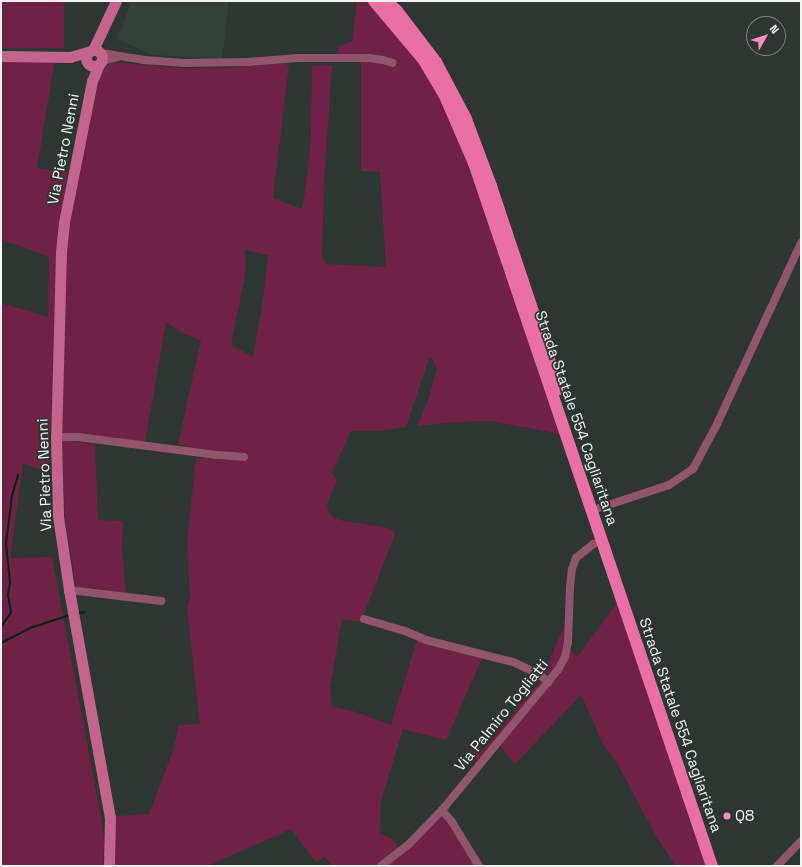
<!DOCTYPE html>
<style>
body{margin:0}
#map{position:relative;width:802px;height:867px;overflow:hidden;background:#2e3631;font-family:"Space Grotesk",sans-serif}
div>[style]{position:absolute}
.built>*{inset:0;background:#324038}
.green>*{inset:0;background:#702146;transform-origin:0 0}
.stream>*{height:2px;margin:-1px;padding:0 1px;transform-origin:1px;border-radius:1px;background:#012415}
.street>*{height:8px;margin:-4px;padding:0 4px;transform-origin:4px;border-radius:4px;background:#90546c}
.secondary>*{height:11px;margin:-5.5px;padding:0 5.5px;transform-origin:5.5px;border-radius:5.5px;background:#c2648c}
.secondary>.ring{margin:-5.5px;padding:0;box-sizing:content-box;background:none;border:11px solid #c2648c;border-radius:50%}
.primary>*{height:12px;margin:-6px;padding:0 6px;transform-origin:6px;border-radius:6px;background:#e96fa4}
.dots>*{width:11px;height:11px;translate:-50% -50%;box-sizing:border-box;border:2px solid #2e3631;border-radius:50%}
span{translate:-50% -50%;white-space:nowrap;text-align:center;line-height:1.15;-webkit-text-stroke:3.5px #2e3631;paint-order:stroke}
.street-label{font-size:15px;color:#f0f5f2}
.poi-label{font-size:15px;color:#f0f5f2}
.left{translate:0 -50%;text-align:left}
.frame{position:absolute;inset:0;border:2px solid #f0f5f2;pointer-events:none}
.north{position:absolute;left:746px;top:16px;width:40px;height:40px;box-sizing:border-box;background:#2e3631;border:1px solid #7c827e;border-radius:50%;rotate:51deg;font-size:11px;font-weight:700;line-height:16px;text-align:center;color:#f0f5f2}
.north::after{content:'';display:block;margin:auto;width:14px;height:18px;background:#fe8ebc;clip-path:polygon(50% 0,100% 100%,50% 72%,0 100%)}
</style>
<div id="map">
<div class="built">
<div style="clip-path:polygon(132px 1px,229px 1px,222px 59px,152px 55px,117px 39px)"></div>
</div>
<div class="green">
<div style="left:1px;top:1px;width:63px;height:47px"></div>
<div style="clip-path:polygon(evenodd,357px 1px,368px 1px,388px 21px,431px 79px,457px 130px,560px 431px,559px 435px,551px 432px,490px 421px,455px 422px,417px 426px,429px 398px,437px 368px,430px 356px,406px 427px,379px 431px,351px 431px,332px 473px,335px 476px,337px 481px,327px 504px,329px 513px,334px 518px,344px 521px,388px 528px,393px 530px,395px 534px,361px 622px,342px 619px,330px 688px,332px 707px,353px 711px,391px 725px,417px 640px,483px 656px,446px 740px,403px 729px,381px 801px,380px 834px,392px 839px,399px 848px,375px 866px,332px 866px,325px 857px,316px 862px,291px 829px,208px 866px,115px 866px,116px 816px,149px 814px,173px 751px,179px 725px,200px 724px,187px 609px,190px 599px,187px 540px,196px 459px,214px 457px,219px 460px,244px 459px,245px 455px,178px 445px,201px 340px,182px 333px,166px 322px,145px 442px,62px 433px,63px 299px,68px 234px,78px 172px,99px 74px,111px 62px,181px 68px,227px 68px,278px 63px,289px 65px,273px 198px,302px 209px,306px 185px,311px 136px,312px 66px,332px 65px,324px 184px,322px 256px,326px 264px,386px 267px,380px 172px,361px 171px,361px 62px,376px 62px,393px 67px,398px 64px,390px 58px,336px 54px,340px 45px,352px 42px,357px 1px,245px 250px,268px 255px,263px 300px,253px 357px,231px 345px,245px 276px,245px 250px)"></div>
<div style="clip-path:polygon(1px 60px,55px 60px,37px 168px,67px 172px,56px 259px,49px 473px,23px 463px,10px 558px,52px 557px,101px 817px,104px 842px,103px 866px,1px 866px,1px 303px,48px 317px,49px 257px,15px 244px,1px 241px)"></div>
<div style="clip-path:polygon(62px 440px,95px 444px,98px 520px,123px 521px,122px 548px,126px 593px,76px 586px,65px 519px)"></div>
<div style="clip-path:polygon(618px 602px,708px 866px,676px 866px,656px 836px,617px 763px,601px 741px,592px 718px,581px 695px,515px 764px,500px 746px,563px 670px,571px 650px,577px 657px)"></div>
<div style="clip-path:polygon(564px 626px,566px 638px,563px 657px,553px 672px,548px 675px,545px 671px)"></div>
<div style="clip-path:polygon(541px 680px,542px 686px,480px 759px,477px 761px,468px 755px,470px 749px,478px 754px,490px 742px)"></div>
<div style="clip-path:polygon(440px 815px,445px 815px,476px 866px,385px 866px)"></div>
</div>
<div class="stream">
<div style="left:77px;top:613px;width:7px;rotate:-8deg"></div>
<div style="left:1px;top:627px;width:18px;rotate:-56deg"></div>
<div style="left:11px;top:612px;width:17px;rotate:-100deg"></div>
<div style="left:8px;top:595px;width:13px;rotate:-81deg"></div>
<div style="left:10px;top:582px;width:39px;rotate:-96deg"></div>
<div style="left:6px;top:543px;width:47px;rotate:-82.7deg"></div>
<div style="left:12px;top:496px;width:22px;rotate:-74deg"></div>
<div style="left:1px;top:643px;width:36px;rotate:-27deg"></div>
<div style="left:33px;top:627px;width:38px;rotate:-18deg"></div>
</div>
<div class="street">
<div style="left:101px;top:53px;width:44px;rotate:9.2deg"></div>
<div style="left:144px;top:60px;width:40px;rotate:4.3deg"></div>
<div style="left:184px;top:63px;width:64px;rotate:-0.9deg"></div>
<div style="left:248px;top:62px;width:50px;rotate:-4.6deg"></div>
<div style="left:298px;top:58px;width:71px"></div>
<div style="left:369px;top:58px;width:14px;rotate:8deg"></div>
<div style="left:383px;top:60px;width:10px;rotate:17deg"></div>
<div style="left:102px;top:61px;width:16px;rotate:-14deg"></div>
<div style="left:56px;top:437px;width:22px"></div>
<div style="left:78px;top:437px;width:140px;rotate:7.4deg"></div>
<div style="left:217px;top:455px;width:27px;rotate:4deg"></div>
<div style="left:599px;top:508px;width:74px;rotate:-18.2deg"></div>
<div style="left:669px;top:485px;width:29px;rotate:-34deg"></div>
<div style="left:693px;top:469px;width:51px;rotate:-61.9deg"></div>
<div style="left:717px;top:424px;width:200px;rotate:-65.1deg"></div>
<div style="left:69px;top:590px;width:93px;rotate:6.8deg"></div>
<div style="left:364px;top:619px;width:43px;rotate:16.3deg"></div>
<div style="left:405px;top:631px;width:23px;rotate:23deg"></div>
<div style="left:426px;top:640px;width:90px;rotate:14.2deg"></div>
<div style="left:513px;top:662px;width:26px;rotate:25deg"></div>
<div style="left:537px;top:673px;width:15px;rotate:37deg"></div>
<div style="left:442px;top:810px;width:16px;rotate:50deg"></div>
<div style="left:452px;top:822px;width:52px;rotate:58.5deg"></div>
<div style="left:381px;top:866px;width:37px;rotate:-38deg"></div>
<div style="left:410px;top:843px;width:46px;rotate:-45.9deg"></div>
<div style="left:442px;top:810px;width:182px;rotate:-50.4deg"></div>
<div style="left:558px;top:670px;width:15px;rotate:-62deg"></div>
<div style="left:565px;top:657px;width:15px;rotate:-79deg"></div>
<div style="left:568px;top:642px;width:55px;rotate:-87.9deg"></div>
<div style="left:570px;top:587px;width:18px;rotate:-84deg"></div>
<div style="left:572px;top:569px;width:12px;rotate:-70deg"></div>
<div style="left:576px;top:558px;width:22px;rotate:-39deg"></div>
<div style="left:593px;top:544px;width:9px;rotate:-18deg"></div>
<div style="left:777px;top:866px;width:35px;rotate:-46deg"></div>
</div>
<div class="secondary">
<div class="ring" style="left:86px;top:50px;width:5px;height:5px"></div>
<div style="left:93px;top:50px;width:54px;rotate:-64.9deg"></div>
<div style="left:1px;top:56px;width:69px;rotate:0.8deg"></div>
<div style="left:70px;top:57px;width:19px;rotate:-16deg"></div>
<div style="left:99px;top:64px;width:18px;rotate:112deg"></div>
<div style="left:92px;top:81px;width:145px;rotate:101.2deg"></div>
<div style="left:64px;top:223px;width:29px;rotate:96deg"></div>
<div style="left:61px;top:252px;width:185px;rotate:91.5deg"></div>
<div style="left:56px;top:437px;width:79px;rotate:88.5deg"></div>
<div style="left:58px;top:516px;width:75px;rotate:81.5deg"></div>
<div style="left:69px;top:590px;width:231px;rotate:79.8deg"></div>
<div style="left:110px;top:817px;width:49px;rotate:91.2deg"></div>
</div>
<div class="primary">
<div style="left:374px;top:1px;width:76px;rotate:49.8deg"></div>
<div style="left:423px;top:59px;width:43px;rotate:59.3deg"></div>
<div style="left:445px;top:96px;width:73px;rotate:66.6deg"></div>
<div style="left:474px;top:163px;width:742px;rotate:71.3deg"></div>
<div style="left:386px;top:1px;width:15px;rotate:42deg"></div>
<div style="left:397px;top:11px;width:64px;rotate:52.6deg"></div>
<div style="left:436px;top:62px;width:64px;rotate:62.2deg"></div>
<div style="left:466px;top:119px;width:72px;rotate:69.5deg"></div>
<div style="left:491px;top:186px;width:214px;rotate:71.5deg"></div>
</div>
<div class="dots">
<div style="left:727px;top:816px;background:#fe8ebc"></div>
</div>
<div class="street-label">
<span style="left:63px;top:149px;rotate:-79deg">Via Pietro Nenni</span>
<span style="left:577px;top:418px;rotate:71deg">Strada Statale 554 Cagliaritana</span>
<span style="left:44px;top:475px;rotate:-92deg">Via Pietro Nenni</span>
<span style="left:501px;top:715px;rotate:-51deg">Via Palmiro Togliatti</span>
<span style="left:681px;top:725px;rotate:71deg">Strada Statale 554 Cagliaritana</span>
</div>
<div class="poi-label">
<span class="left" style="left:735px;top:816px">Q8</span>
</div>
<div class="frame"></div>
<div class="north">N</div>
</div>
